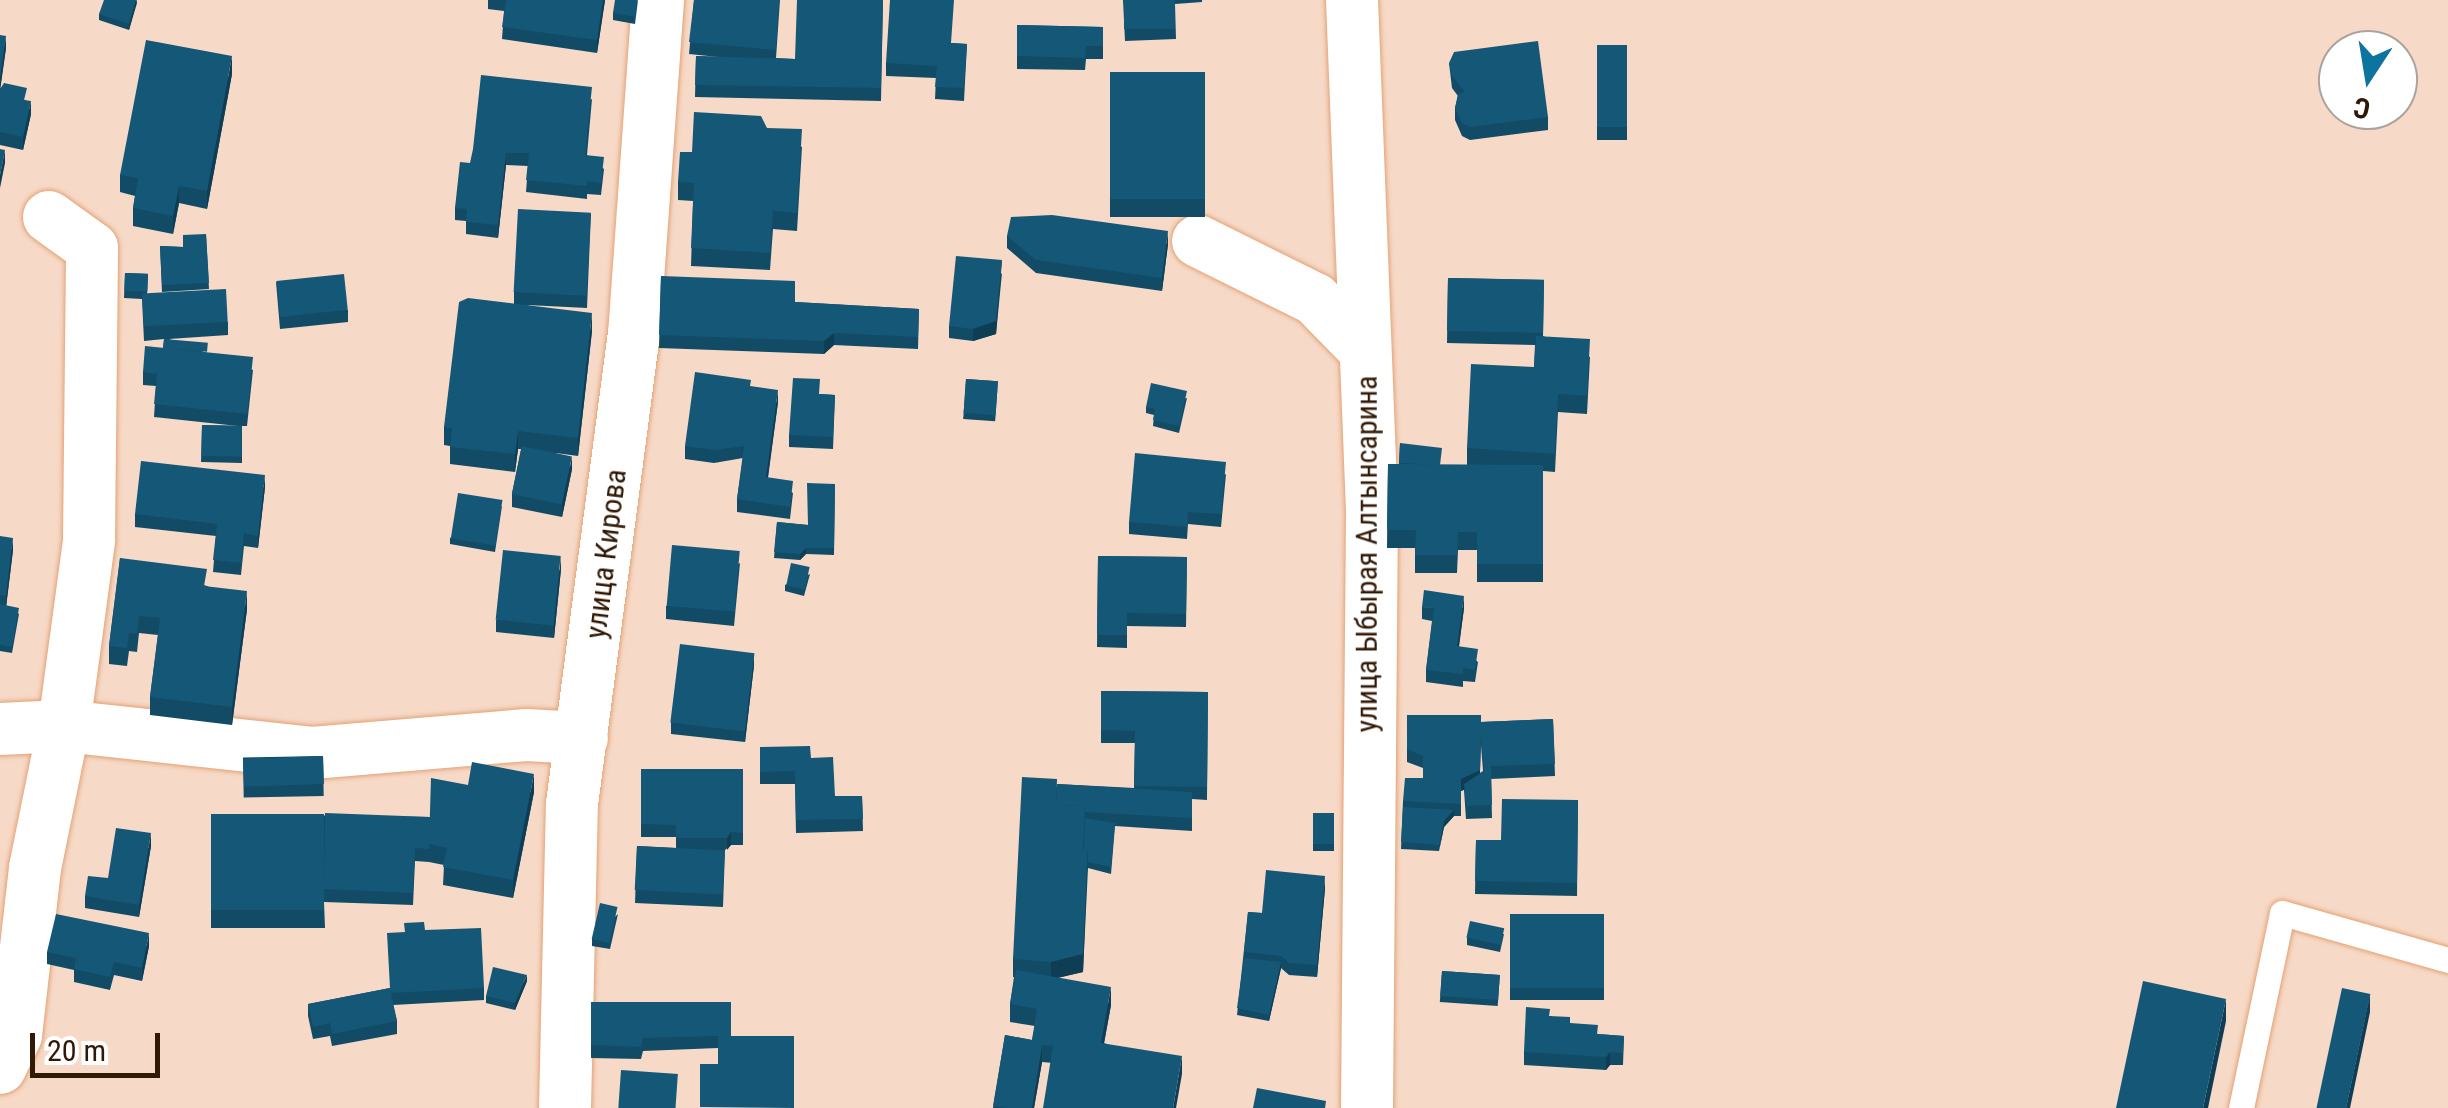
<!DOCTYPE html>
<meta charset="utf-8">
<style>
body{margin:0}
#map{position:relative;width:2448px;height:1108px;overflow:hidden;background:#f6d9c7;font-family:"Roboto Condensed",sans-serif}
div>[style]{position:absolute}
.roads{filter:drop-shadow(0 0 2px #e4a274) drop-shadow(0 0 2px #e4a274)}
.service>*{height:25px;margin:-12.5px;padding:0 12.5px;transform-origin:12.5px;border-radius:12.5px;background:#fff}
.minor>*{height:52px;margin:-26px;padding:0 26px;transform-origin:26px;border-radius:26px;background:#fff}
.wall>*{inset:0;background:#124b66;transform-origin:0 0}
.shaded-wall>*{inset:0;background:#0f3d53}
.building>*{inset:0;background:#155777;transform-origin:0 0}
span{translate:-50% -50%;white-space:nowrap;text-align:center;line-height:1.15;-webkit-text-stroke:10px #fff;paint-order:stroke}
.street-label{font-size:30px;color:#321906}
.north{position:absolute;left:2318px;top:30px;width:100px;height:100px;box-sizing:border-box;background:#fff;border:2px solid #ada39b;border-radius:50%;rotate:192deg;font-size:28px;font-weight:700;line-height:40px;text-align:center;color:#321906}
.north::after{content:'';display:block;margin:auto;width:35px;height:45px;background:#0d739f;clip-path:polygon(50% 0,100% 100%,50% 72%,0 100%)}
.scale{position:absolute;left:30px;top:1033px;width:130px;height:45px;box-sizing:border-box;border:5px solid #321906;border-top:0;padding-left:12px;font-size:30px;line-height:35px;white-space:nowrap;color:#321906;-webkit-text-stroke:8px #fff;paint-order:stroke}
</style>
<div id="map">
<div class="roads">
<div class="service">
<div style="left:2241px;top:1108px;width:199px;rotate:-78.1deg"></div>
<div style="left:2282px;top:913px;width:173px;rotate:15.8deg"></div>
</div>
<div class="minor">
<div style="left:1352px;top:0;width:512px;rotate:87.76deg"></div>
<div style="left:1372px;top:512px;width:596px;rotate:90.48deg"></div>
<div style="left:1198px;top:241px;width:131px;rotate:26.4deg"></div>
<div style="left:1315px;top:299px;width:71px;rotate:45.6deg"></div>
<div style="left:0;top:729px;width:64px;rotate:-2.7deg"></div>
<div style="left:64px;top:726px;width:249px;rotate:6.2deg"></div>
<div style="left:312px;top:753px;width:215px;rotate:-4.8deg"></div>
<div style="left:526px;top:735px;width:56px;rotate:3.1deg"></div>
<div style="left:0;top:1068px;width:37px;rotate:-64deg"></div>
<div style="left:16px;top:1035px;width:168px;rotate:-83.5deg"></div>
<div style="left:35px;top:868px;width:145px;rotate:-78.5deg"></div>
<div style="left:64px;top:726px;width:188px;rotate:-82.3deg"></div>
<div style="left:89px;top:540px;width:292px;rotate:-89.4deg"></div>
<div style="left:92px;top:248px;width:53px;rotate:-144.2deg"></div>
<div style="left:565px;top:1108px;width:304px;rotate:-88.7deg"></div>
<div style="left:572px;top:804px;width:473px;rotate:-82.5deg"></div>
<div style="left:634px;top:335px;width:336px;rotate:-85.9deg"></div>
</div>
</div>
<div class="wall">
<div style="clip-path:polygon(137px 0,129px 30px,99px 20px,99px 14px)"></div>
<div style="clip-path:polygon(488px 0,605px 0,597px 53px,502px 39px,504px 11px,488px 9px)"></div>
<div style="clip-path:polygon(638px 0,635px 24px,613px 20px,613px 13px)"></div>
<div style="clip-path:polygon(694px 0,780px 0,776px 58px,795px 59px,883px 0,881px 101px,695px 97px,696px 56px,718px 57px,689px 54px)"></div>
<div style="clip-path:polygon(1123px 0,1202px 0,1202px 2px,1175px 4px,1176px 39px,1125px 41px)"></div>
<div style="clip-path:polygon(1017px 25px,1103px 27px,1103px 59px,1086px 59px,1085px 70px,1017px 69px)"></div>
<div style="clip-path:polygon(0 35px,6px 48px,0 88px,27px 101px,31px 114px,23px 150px,0 145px)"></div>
<div style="clip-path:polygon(952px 43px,967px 44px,964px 101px,935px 99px,936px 78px,886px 76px,886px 63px)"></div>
<div style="left:1597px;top:45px;width:30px;height:95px"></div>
<div style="clip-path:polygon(1449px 63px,1548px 117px,1548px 130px,1470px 140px,1462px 136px,1455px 120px,1455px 108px,1458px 96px,1452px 88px)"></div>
<div style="left:1110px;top:72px;width:95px;height:145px"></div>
<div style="clip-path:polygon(232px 74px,207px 209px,179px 203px,173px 234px,133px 226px,133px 208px,135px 196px,120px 192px,120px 175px)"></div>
<div style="clip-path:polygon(592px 99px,587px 155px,604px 169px,601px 195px,587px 194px,587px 199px,526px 192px,528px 166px,506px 165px,498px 238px,466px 234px,466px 221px,455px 220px,455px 208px,470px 163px)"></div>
<div style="clip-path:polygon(767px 128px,802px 147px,797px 231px,773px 229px,770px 270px,691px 266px,693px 201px,678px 200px,678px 182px,692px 152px)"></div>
<div style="clip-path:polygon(591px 213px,587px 308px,527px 305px,592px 331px,578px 456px,556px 453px,572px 469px,562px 517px,512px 507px,512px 494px,521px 449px,518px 449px,515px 472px,450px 464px,450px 446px,444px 445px,444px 427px,514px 304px,514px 292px)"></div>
<div style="clip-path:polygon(206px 234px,209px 289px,162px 292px,160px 246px,183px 247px)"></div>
<div style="clip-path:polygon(1007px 236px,1168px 244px,1162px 291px,1036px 273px,1007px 248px)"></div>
<div style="clip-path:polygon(125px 273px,148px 274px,147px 295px,228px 322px,228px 335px,169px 339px,253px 370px,247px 426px,242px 426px,242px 463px,201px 462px,202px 425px,238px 426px,154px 417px,156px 386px,143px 385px,143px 372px,163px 348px,164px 339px,144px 341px,142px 299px,124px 298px)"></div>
<div style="clip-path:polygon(1002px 273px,996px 334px,973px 341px,949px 338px,949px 326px)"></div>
<div style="clip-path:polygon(661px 276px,795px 302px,919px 309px,918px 349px,834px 345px,824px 354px,659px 348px)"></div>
<div style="clip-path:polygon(1448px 278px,1544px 280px,1543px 336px,1590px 357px,1587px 414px,1558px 412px,1555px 472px,1543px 471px,1543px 582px,1477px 582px,1477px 550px,1458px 550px,1457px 573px,1415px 573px,1415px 548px,1387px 548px,1388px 464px,1399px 464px,1400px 443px,1440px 465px,1467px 465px,1467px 448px,1534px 367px,1535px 345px,1447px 343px)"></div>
<div style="clip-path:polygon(276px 282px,348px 310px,348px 322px,280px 329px)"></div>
<div style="left:966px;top:379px;width:32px;height:40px;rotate:4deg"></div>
<div style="clip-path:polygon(820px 394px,835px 395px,833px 449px,789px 447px,789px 435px)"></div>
<div style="clip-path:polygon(1187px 398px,1179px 433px,1153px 426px,1154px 415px,1146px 413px,1146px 407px)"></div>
<div style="clip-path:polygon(778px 402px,768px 478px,793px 493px,790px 519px,737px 512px,737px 499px,743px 458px,714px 463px,685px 459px,685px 446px)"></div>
<div style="clip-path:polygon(1226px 474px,1221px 527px,1188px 524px,1187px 539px,1129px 534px,1129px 522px)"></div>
<div style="clip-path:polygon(835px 484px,834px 555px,806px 554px,800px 560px,774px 558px,777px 522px,808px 525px)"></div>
<div style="clip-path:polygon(265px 487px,258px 548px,244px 546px,241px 575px,213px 572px,216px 536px,135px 527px,135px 514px)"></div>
<div style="clip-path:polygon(502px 506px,495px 552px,450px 544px,450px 538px)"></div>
<div style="clip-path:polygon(0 536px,13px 550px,6px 606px,19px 614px,12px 653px,0 651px)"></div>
<div style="clip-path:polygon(1098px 556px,1187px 557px,1186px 627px,1127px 626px,1127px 648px,1097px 647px)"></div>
<div style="clip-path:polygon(120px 558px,207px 586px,247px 609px,232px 725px,150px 715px,150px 697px,158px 635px,139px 633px,137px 652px,129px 651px,127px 666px,109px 664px,109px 646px)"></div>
<div style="clip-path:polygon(740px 563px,734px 626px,666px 619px,666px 606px)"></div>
<div style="clip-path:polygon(561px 569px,554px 638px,496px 632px,496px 620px)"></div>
<div style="clip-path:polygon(810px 574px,804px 596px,785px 591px,785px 585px)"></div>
<div style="clip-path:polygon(1422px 607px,1464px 608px,1459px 647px,1478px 662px,1475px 682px,1463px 681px,1463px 687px,1426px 682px,1426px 670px,1432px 621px,1422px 619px)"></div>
<div style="clip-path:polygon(754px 665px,745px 742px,671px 734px,671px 722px)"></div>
<div style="clip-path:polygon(1101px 691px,1208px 692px,1207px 800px,1192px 799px,1192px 831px,1115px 826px,1111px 874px,1088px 868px,1083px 972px,1058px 978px,1111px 1005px,1104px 1043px,1182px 1074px,1042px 1062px,1034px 1108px,993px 1108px,1005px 1035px,1032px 1040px,1035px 1026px,1010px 1022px,1010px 1004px,1014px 977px,1013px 977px,1013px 959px,1057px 784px,1134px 788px,1135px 743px,1101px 743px)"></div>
<div style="clip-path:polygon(evenodd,1407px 715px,1481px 722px,1553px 719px,1555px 776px,1491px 779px,1492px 818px,1466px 819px,1464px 790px,1461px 791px,1461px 816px,1454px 816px,1444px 827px,1439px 851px,1401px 849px,1403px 801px,1423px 778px,1423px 768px,1407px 762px,1407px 715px,1481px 745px,1483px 771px,1480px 773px,1481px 745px)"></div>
<div style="clip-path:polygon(760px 747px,811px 758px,835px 796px,862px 796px,863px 831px,796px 833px,795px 784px,760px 784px)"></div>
<div style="left:323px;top:756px;width:40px;height:80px;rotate:89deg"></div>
<div style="clip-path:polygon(641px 769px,743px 769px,743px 845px,731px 845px,725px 850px,723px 907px,635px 903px,637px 846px,676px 848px,676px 837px,641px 837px)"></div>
<div style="clip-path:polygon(468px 785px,534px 792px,513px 898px,443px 885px,444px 865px,429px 862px,415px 861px,413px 905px,324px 902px,325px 928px,211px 928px,211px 814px,430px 817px)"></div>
<div style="clip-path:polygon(1578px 800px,1577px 896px,1475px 894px,1476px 840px,1501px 840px)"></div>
<div style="left:1313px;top:813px;width:21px;height:38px"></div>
<div style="clip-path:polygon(151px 846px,139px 917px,85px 908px,85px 896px)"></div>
<div style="clip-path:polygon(1325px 888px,1317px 977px,1289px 975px,1281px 968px,1269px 1021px,1237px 1015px,1248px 912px,1262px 913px)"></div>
<div style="clip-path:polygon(618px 914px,610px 949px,592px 946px,592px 939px)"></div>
<div style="left:1510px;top:914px;width:94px;height:86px"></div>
<div style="clip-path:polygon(425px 930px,484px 988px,484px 1000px,393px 1005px,397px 1021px,397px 1034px,332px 1046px,330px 1036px,313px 1039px,308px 1016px,308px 1004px,390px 988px)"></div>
<div style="clip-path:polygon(1504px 934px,1500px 952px,1467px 945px,1467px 938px)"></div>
<div style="clip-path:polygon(149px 946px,142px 981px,114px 975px,110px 990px,74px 982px,74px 970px,47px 964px,47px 952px)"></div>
<div style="left:1442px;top:971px;width:58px;height:31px;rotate:4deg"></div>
<div style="clip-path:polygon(527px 981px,515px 1010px,486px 1003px,486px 996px)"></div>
<div style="clip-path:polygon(591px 1002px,731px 1036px,794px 1108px,718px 1064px,718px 1048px,643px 1051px,641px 1059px,591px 1058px)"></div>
<div style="clip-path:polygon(1550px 1016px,1598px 1034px,1624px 1036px,1623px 1065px,1610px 1065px,1606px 1070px,1524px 1065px,1524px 1052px)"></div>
</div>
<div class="shaded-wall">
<div style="clip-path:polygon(136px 0,137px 3px,129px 30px,129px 24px)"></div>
<div style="clip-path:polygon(603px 0,605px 0,597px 53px,597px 40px)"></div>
<div style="clip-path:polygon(6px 36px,6px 48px,0 91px,0 78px)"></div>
<div style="clip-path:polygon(232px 56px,232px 74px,207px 209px,207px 191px)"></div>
<div style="clip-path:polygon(31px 101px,31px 114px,23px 150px,23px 137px)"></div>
<div style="clip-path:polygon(5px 150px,5px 163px,0 188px,0 175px)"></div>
<div style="clip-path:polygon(506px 153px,506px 165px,498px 238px,498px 225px)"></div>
<div style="clip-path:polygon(179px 186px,179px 203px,173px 234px,173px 216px)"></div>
<div style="clip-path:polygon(1168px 231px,1168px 244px,1162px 291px,1162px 278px)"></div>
<div style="clip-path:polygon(1002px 260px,996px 334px,973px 341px,973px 329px)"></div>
<div style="clip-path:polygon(592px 313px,592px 331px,578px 456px,578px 438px)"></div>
<div style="clip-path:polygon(834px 333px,834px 345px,824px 354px,824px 341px)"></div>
<div style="clip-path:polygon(778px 390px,778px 402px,766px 490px,766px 477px)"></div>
<div style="clip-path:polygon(518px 431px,518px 449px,515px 472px,515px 454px)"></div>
<div style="clip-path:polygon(572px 457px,572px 469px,562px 517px,562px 504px)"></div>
<div style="clip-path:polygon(265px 475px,265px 487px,258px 548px,258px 536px)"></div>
<div style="clip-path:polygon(13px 538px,13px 550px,6px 608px,6px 595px)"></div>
<div style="clip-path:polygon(806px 548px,806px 554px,800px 560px,800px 554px)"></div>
<div style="clip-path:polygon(561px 556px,561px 569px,554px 638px,554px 626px)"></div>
<div style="clip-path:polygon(247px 591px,247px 609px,232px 725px,232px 707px)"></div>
<div style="clip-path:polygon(1464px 596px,1464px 608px,1457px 659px,1457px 646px)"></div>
<div style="clip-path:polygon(754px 653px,754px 665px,745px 742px,745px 730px)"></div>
<div style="clip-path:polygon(1480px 770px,1480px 782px,1461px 791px,1461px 779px)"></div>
<div style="clip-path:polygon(534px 774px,534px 792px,513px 898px,513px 880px)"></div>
<div style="clip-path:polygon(1454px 810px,1454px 816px,1444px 827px,1439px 851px,1444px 821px)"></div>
<div style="clip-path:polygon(731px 832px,731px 845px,727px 850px,727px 838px)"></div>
<div style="clip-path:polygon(151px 833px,151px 846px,139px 917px,139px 905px)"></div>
<div style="clip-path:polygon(1088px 849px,1083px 972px,1051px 979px,1051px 962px)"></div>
<div style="clip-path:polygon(1325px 876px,1325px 888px,1317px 977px,1317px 965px)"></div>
<div style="clip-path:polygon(149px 933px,149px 946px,142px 981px,142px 968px)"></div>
<div style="clip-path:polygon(1281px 962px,1281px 968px,1269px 1021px,1269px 1015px)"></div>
<div style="clip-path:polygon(527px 975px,527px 981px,515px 1010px,515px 1003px)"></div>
<div style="clip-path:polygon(1111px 987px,1111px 1005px,1101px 1060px,1101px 1043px)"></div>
<div style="clip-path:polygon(2370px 994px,2370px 1012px,2350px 1108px,2346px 1108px)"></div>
<div style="clip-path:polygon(2226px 999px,2226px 1021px,2208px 1108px,2203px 1108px)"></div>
<div style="clip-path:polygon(1042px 1045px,1042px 1062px,1034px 1108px,1032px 1108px)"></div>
<div style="clip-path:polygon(1610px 1052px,1610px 1065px,1606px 1070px,1606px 1057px)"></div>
<div style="clip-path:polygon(1182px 1056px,1182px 1074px,1176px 1108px,1173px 1108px)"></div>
</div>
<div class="building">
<div style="clip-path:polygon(104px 0,136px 0,129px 24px,99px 14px)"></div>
<div style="clip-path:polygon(506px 0,603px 0,597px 40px,502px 27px)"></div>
<div style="clip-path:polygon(615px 0,637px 0,635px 17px,613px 13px)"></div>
<div style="clip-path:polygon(694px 0,779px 0,776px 50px,689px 42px)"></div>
<div style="clip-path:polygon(797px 0,883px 0,881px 88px,695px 85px,696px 56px,795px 59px)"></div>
<div style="clip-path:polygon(890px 0,954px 0,951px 43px,967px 44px,964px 88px,935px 87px,937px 66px,886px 63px)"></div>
<div style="left:1124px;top:0;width:51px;height:29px"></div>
<div style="clip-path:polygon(1017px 25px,1103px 27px,1103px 46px,1086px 46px,1085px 58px,1017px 56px)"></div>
<div style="clip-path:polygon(0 35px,6px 36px,0 78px)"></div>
<div style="clip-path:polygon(146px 40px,232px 56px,207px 191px,179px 186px,173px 216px,133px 208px,138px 178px,120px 175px)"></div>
<div style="clip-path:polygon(1538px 41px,1548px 117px,1470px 127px,1462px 123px,1455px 108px,1458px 94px,1465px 92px,1452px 76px,1449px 63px,1454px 52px)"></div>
<div style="left:1597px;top:45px;width:30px;height:82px"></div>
<div style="left:1110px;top:72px;width:95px;height:127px"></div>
<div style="clip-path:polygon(481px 75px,592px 87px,585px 155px,604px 157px,601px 183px,587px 181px,587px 186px,526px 180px,529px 153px,506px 153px,498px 225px,466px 222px,467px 209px,455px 208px,460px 162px,470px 163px,473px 149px)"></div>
<div style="clip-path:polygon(4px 83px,27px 88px,24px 100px,31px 101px,23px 137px,0 132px,0 89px)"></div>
<div style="clip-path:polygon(694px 112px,761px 116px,767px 128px,802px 129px,797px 213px,773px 211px,770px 253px,691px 248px,694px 183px,678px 182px,680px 152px,692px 152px)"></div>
<div style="clip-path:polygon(0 149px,5px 150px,0 175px)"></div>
<div style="left:518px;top:209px;width:73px;height:83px;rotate:3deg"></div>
<div style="clip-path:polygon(1052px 215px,1168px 231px,1162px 278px,1036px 260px,1007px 236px,1011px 217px)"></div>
<div style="clip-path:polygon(206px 234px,209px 283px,162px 285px,160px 246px,183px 247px,183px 235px)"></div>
<div style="clip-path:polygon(956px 256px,1002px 260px,996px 321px,973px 329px,949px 326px)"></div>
<div style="left:125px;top:273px;width:23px;height:18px;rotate:2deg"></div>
<div style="left:344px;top:274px;width:36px;height:68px;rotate:84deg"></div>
<div style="clip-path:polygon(661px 276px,795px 281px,795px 302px,919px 309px,918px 337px,834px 333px,824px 341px,659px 335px)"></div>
<div style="left:1448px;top:278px;width:96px;height:53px;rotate:1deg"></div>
<div style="left:226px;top:289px;width:33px;height:84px;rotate:87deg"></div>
<div style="clip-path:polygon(468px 298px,592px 313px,578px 438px,518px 431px,515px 454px,450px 447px,452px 428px,444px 427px,459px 302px)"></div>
<div style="clip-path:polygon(1536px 336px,1590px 339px,1587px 396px,1558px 394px,1555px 454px,1467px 448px,1471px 364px,1534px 367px)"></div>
<div style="left:164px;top:339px;width:44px;height:9px;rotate:5deg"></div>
<div style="clip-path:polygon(145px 346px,253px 357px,247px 414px,154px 404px,157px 374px,143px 372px)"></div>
<div style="clip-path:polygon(695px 372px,751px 380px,750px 386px,778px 390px,766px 477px,793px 481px,790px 507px,737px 499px,744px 446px,714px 450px,685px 446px)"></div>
<div style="clip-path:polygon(793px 378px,820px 379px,819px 394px,835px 395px,833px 437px,789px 435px)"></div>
<div style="left:966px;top:379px;width:32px;height:34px;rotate:4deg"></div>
<div style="clip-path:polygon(1151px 383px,1187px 391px,1179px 426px,1153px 420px,1155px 409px,1146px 407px)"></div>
<div style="left:202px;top:425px;width:40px;height:31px;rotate:1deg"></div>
<div style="clip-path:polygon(1400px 443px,1442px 448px,1440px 465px,1399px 463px)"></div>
<div style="left:522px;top:446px;width:51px;height:49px;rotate:12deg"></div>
<div style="clip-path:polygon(1135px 453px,1226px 462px,1221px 514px,1188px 512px,1187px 527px,1129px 522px)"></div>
<div style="clip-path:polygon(141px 461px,265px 475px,258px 536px,244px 533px,241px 563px,213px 560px,217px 524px,135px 514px)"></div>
<div style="clip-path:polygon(1388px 464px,1543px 465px,1543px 564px,1477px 564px,1477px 532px,1458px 532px,1457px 555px,1415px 555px,1416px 530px,1387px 530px)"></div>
<div style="clip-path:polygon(807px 483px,835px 484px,834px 548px,806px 548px,800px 554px,774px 552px,777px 522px,808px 525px)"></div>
<div style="left:458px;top:493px;width:45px;height:46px;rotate:9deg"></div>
<div style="clip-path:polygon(0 536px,13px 538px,6px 595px,0 595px)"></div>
<div style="left:672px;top:545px;width:68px;height:61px;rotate:5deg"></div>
<div style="left:503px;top:550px;width:58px;height:70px;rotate:6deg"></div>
<div style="clip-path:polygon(1098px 556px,1187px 557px,1186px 614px,1127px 613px,1127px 635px,1097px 635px)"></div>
<div style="clip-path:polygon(120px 558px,207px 569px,204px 586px,247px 591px,232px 707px,150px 697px,160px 618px,139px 616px,137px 634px,129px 633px,127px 648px,109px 646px)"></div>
<div style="left:791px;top:563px;width:19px;height:23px;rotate:12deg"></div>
<div style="clip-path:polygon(1424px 590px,1464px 596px,1457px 646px,1478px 649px,1475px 670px,1463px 668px,1463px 674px,1426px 670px,1434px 608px,1422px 607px)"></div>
<div style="clip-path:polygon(0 604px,19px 608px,12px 647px,0 645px)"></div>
<div style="left:680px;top:644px;width:75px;height:79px;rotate:7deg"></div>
<div style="clip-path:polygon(1101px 691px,1208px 692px,1207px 787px,1134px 786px,1135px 731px,1101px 730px)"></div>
<div style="clip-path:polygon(1407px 715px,1481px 715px,1481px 722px,1553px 719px,1555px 764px,1491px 766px,1492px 805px,1466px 806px,1464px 784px,1484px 771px,1481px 732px,1480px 770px,1461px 779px,1461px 804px,1403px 801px,1405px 778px,1423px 778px,1423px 756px,1407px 749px)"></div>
<div style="clip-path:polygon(810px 746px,811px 758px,833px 757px,835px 796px,862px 796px,863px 819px,796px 820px,795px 771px,760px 772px,760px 747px)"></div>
<div style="left:323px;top:756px;width:28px;height:80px;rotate:88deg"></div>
<div style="clip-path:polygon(472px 762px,534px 774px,513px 880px,443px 867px,447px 848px,429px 844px,431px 778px,468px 785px)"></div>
<div style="clip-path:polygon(641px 769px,743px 769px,743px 833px,731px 832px,727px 838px,676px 838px,676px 825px,641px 824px)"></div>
<div style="clip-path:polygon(1022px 777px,1057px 779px,1056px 805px,1085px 806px,1083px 849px,1088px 849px,1083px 954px,1051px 962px,1013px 959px)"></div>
<div style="clip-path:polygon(1057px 784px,1192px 792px,1192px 818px,1085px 812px,1085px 806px,1056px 805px)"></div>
<div style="clip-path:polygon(1502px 799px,1578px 800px,1577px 883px,1475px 881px,1476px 840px,1501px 840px)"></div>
<div style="clip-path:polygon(1403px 807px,1454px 810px,1444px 821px,1439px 845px,1401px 842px)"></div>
<div style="clip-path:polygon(325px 813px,430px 817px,429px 849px,415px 848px,413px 893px,324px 889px)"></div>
<div style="left:1313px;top:813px;width:21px;height:31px"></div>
<div style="left:211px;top:814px;width:113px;height:96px"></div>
<div style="clip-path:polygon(1085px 818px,1115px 823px,1111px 867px,1088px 862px,1088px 849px,1084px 849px)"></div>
<div style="clip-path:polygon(116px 828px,151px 833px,139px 905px,85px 896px,88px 876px,108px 878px)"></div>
<div style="left:637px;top:846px;width:88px;height:44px;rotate:3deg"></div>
<div style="clip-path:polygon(1266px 870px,1325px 876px,1317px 965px,1289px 963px,1281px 956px,1244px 952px,1248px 912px,1262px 913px)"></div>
<div style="left:600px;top:903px;width:18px;height:37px;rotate:13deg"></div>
<div style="clip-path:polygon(56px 914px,149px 933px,142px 968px,114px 962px,110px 977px,74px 969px,76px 958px,47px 952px)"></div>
<div style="left:1510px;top:914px;width:94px;height:74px"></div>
<div style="left:1470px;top:921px;width:35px;height:17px;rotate:12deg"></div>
<div style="clip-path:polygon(424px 922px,425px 930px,481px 928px,484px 988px,391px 993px,397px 1021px,332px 1034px,330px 1023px,313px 1027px,308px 1004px,390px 988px,387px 933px,405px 932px,404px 923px)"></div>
<div style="clip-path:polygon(1244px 958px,1281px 962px,1269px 1015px,1237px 1008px)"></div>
<div style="clip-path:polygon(493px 967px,527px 975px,515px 1003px,486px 996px)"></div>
<div style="clip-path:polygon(1016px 970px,1111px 987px,1101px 1043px,1182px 1056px,1173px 1108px,1043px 1108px,1053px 1046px,1042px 1045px,1032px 1108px,1006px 1108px,993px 1106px,1005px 1035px,1032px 1040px,1037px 1009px,1010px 1004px)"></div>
<div style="left:1442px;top:971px;width:58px;height:25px;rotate:4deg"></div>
<div style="clip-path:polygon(2143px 981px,2226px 999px,2203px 1108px,2116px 1108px)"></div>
<div style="left:2342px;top:988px;width:29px;height:123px;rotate:12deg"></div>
<div style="clip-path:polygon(591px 1002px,731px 1002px,731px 1036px,794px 1036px,794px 1108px,700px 1107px,700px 1064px,718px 1064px,718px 1036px,643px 1038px,641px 1047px,591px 1045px)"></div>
<div style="clip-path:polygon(1526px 1007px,1550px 1009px,1549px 1016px,1570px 1017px,1570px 1023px,1598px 1025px,1597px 1034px,1624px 1036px,1623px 1053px,1610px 1052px,1606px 1057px,1524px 1052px)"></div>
<div style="left:621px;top:1070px;width:57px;height:38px;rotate:4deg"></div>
<div style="clip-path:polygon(1257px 1088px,1326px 1101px,1325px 1108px,1253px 1108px)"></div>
</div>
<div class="street-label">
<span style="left:606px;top:554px;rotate:-83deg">улица Кирова</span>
<span style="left:1367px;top:554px;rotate:-90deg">улица Ыбырая Алтынсарина</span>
</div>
<div class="north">С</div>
<div class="scale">20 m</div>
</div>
